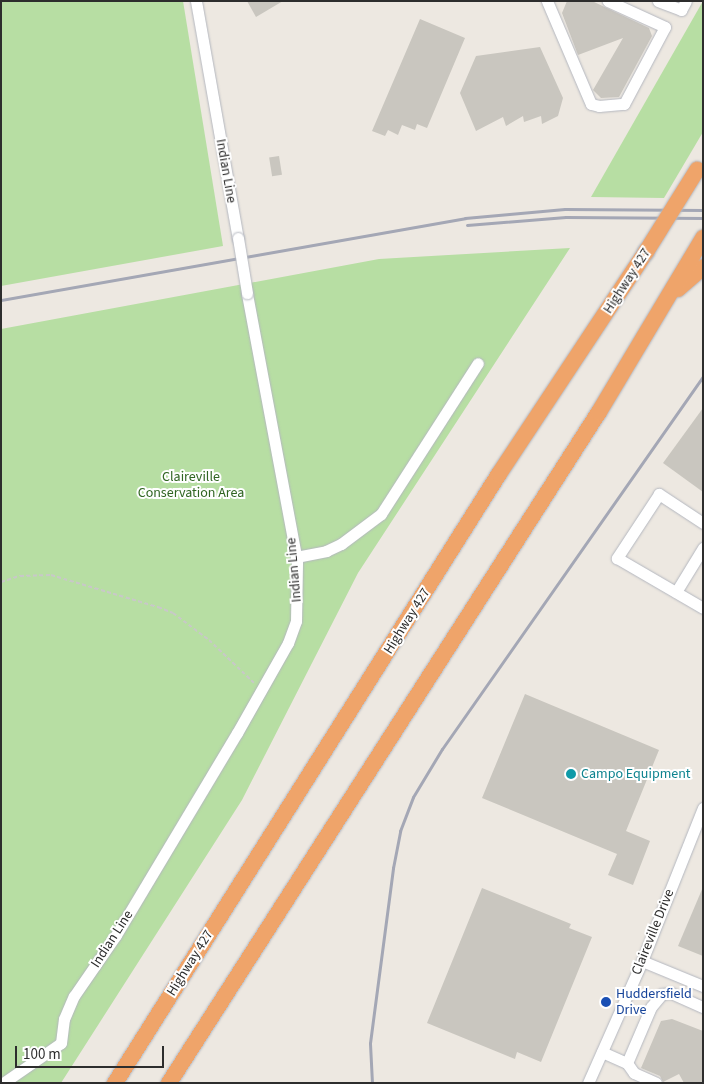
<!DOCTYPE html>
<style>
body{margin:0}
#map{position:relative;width:704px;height:1084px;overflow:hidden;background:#ede8e1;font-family:"Source Sans 3",sans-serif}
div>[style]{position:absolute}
.green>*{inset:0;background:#b7dea3}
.building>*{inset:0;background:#c9c6bf;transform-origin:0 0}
.path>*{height:2px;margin-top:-1px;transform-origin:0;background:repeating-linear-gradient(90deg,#c8c8c8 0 4px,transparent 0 6.5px)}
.roads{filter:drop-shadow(0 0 1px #b4b7bf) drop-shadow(0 0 1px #b4b7bf)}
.minor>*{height:11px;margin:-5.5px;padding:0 5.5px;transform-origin:5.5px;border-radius:5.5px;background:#fff}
.highway>*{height:16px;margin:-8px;padding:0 8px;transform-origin:8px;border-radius:8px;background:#efa46a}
.rail>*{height:3px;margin:-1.5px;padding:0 1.5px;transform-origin:1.5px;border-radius:1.5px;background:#a4a7b5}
.bridges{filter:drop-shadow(0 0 1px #b4b7bf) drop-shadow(0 0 1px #b4b7bf)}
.minor-bridge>*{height:11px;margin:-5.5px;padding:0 5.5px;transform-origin:5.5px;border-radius:5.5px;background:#fff}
.highway-bridge>*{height:16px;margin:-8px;padding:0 8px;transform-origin:8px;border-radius:8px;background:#efa46a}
.dots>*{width:14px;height:14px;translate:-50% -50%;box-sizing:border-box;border:2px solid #fff;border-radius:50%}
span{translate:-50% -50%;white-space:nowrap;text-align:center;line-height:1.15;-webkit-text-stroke:4px #fff;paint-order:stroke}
.street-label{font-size:14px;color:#2d2d2d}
.park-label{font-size:14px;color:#306522}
.culture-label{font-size:14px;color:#0d838f}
.left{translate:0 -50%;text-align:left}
.transit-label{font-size:14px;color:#164399}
.frame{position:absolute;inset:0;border:2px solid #2d2d2d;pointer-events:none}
.scale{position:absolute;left:15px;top:1046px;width:149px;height:22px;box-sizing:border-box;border:2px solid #2d2d2d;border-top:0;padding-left:6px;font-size:15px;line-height:18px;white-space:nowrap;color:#2d2d2d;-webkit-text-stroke:4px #fff;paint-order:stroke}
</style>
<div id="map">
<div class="green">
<div style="clip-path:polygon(1px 1px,183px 1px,223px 246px,1px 286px)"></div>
<div style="clip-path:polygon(703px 1px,703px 132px,664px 198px,591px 197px)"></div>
<div style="clip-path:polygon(570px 248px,358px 573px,242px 800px,61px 1083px,1px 1083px,1px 329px,379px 259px)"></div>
</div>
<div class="building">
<div style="clip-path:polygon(247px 1px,283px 1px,256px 17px)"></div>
<div style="clip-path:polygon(567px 1px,592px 1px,649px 28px,652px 36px,619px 97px,601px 98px,593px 90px,623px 38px,578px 55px,562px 13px)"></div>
<div style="clip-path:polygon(420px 19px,465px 38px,427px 128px,417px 124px,415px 130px,402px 125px,398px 135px,388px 130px,385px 136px,372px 131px)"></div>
<div style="clip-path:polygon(540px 47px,563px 98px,558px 116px,542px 124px,541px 116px,524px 122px,523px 116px,506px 126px,503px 117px,476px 131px,460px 93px,476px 56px)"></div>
<div style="left:279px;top:156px;width:19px;height:10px;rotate:81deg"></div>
<div style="clip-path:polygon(703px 408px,703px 492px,663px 463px)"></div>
<div style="clip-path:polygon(525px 694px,659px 750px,626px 831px,650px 841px,633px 885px,608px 875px,617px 854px,482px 798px)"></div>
<div style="clip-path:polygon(703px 887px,703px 956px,678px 946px)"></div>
<div style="clip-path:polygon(482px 888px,571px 924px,569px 928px,592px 937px,541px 1062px,517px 1052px,515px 1059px,427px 1023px)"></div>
<div style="clip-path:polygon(672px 1019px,703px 1031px,703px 1083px,684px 1083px,679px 1074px,663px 1082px,660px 1076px,641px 1068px,661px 1021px)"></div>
</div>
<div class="path">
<div style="left:1px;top:582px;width:20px;rotate:-18deg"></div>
<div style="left:20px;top:576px;width:31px;rotate:-2deg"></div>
<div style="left:51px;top:575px;width:112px;rotate:16.7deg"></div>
<div style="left:158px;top:607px;width:16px;rotate:22deg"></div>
<div style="left:173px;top:613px;width:45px;rotate:36.9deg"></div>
<div style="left:209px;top:640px;width:62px;rotate:43.7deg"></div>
</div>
<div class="roads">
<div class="minor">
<div style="left:196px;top:1px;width:241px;rotate:80deg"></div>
<div style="left:547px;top:1px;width:112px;rotate:66.9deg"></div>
<div style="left:591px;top:104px;width:8px;rotate:14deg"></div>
<div style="left:599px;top:106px;width:25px;rotate:-5deg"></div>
<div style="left:624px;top:104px;width:87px;rotate:-62deg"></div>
<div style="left:665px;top:27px;width:63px;rotate:-155.5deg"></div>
<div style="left:658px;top:1px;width:25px;rotate:21deg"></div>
<div style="left:681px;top:10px;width:10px;rotate:-61deg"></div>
<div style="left:703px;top:523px;width:53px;rotate:-146.6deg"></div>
<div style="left:659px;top:494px;width:77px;rotate:123.3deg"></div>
<div style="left:617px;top:558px;width:99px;rotate:30.2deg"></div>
<div style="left:296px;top:557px;width:31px;rotate:-11deg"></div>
<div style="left:326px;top:551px;width:17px;rotate:-25deg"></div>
<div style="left:341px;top:544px;width:50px;rotate:-36.9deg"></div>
<div style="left:381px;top:514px;width:179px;rotate:-57.3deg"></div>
<div style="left:676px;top:592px;width:52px;rotate:-58.5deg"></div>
<div style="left:642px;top:961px;width:66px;rotate:22.3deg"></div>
<div style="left:602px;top:1052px;width:27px;rotate:24deg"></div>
<div style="left:627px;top:1063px;width:61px;rotate:-66.8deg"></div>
<div style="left:651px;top:1007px;width:17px;rotate:-50deg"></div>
<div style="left:662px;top:994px;width:9px;rotate:-6deg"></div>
<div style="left:671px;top:993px;width:35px;rotate:24deg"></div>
<div style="left:627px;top:1063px;width:12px;rotate:55deg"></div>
<div style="left:634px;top:1073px;width:24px;rotate:24deg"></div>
<div style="left:3px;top:1083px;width:70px;rotate:-34.6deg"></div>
<div style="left:61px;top:1043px;width:24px;rotate:-83deg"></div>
<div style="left:64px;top:1019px;width:25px;rotate:-67deg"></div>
<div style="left:74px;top:996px;width:74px;rotate:-55.5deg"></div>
<div style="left:116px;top:935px;width:235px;rotate:-59.1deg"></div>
<div style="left:237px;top:733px;width:103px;rotate:-60.5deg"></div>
<div style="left:288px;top:643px;width:23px;rotate:-70deg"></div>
<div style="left:296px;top:621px;width:60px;rotate:-89deg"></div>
<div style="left:297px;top:561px;width:273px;rotate:-100.6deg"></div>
<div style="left:588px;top:1083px;width:133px;rotate:-66.1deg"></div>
<div style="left:642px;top:961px;width:165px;rotate:-68.3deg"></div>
</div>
<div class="highway">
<div style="left:678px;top:289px;width:33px;rotate:-41deg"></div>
<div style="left:115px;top:1083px;width:720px;rotate:-57.77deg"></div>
<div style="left:499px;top:474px;width:266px;rotate:-56.5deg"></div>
<div style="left:169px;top:1083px;width:797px;rotate:-57.35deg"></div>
<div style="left:599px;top:412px;width:203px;rotate:-59.1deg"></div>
</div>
</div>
<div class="rail">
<div style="left:467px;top:225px;width:99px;rotate:-4.6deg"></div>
<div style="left:566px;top:217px;width:137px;rotate:0.4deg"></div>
<div style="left:1px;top:300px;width:471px;rotate:-10deg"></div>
<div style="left:465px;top:218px;width:100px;rotate:-5.1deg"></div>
<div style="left:565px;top:209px;width:138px;rotate:0.4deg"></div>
<div style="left:372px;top:1083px;width:40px;rotate:-92.9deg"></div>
<div style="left:370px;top:1043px;width:177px;rotate:-82.5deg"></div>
<div style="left:393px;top:868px;width:38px;rotate:-79deg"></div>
<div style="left:400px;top:831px;width:36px;rotate:-69deg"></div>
<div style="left:413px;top:797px;width:56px;rotate:-58.9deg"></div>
<div style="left:442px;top:749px;width:455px;rotate:-55deg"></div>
</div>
<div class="bridges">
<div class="minor-bridge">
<div style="left:238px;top:238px;width:56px;rotate:80.7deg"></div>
</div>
<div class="highway-bridge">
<div style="left:646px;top:252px;width:97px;rotate:-58.1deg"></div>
</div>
</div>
<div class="dots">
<div style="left:571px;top:774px;background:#0f9aa8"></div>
<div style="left:606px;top:1002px;background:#1a4fb4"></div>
</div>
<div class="street-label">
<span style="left:226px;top:171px;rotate:80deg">Indian Line</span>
<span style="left:627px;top:281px;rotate:-57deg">Highway 427</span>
<span style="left:294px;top:570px;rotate:-95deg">Indian Line</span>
<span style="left:407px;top:621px;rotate:-58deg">Highway 427</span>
<span style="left:653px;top:932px;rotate:-68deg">Claireville Drive</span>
<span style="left:112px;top:939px;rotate:-57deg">Indian Line</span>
<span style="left:190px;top:963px;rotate:-58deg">Highway 427</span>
</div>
<div class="park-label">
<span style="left:191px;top:485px">Claireville<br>Conservation Area</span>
</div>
<div class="culture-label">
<span class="left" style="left:581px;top:774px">Campo Equipment</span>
</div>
<div class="transit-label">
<span class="left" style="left:616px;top:1002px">Huddersfield<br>Drive</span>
</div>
<div class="frame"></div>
<div class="scale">100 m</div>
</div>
